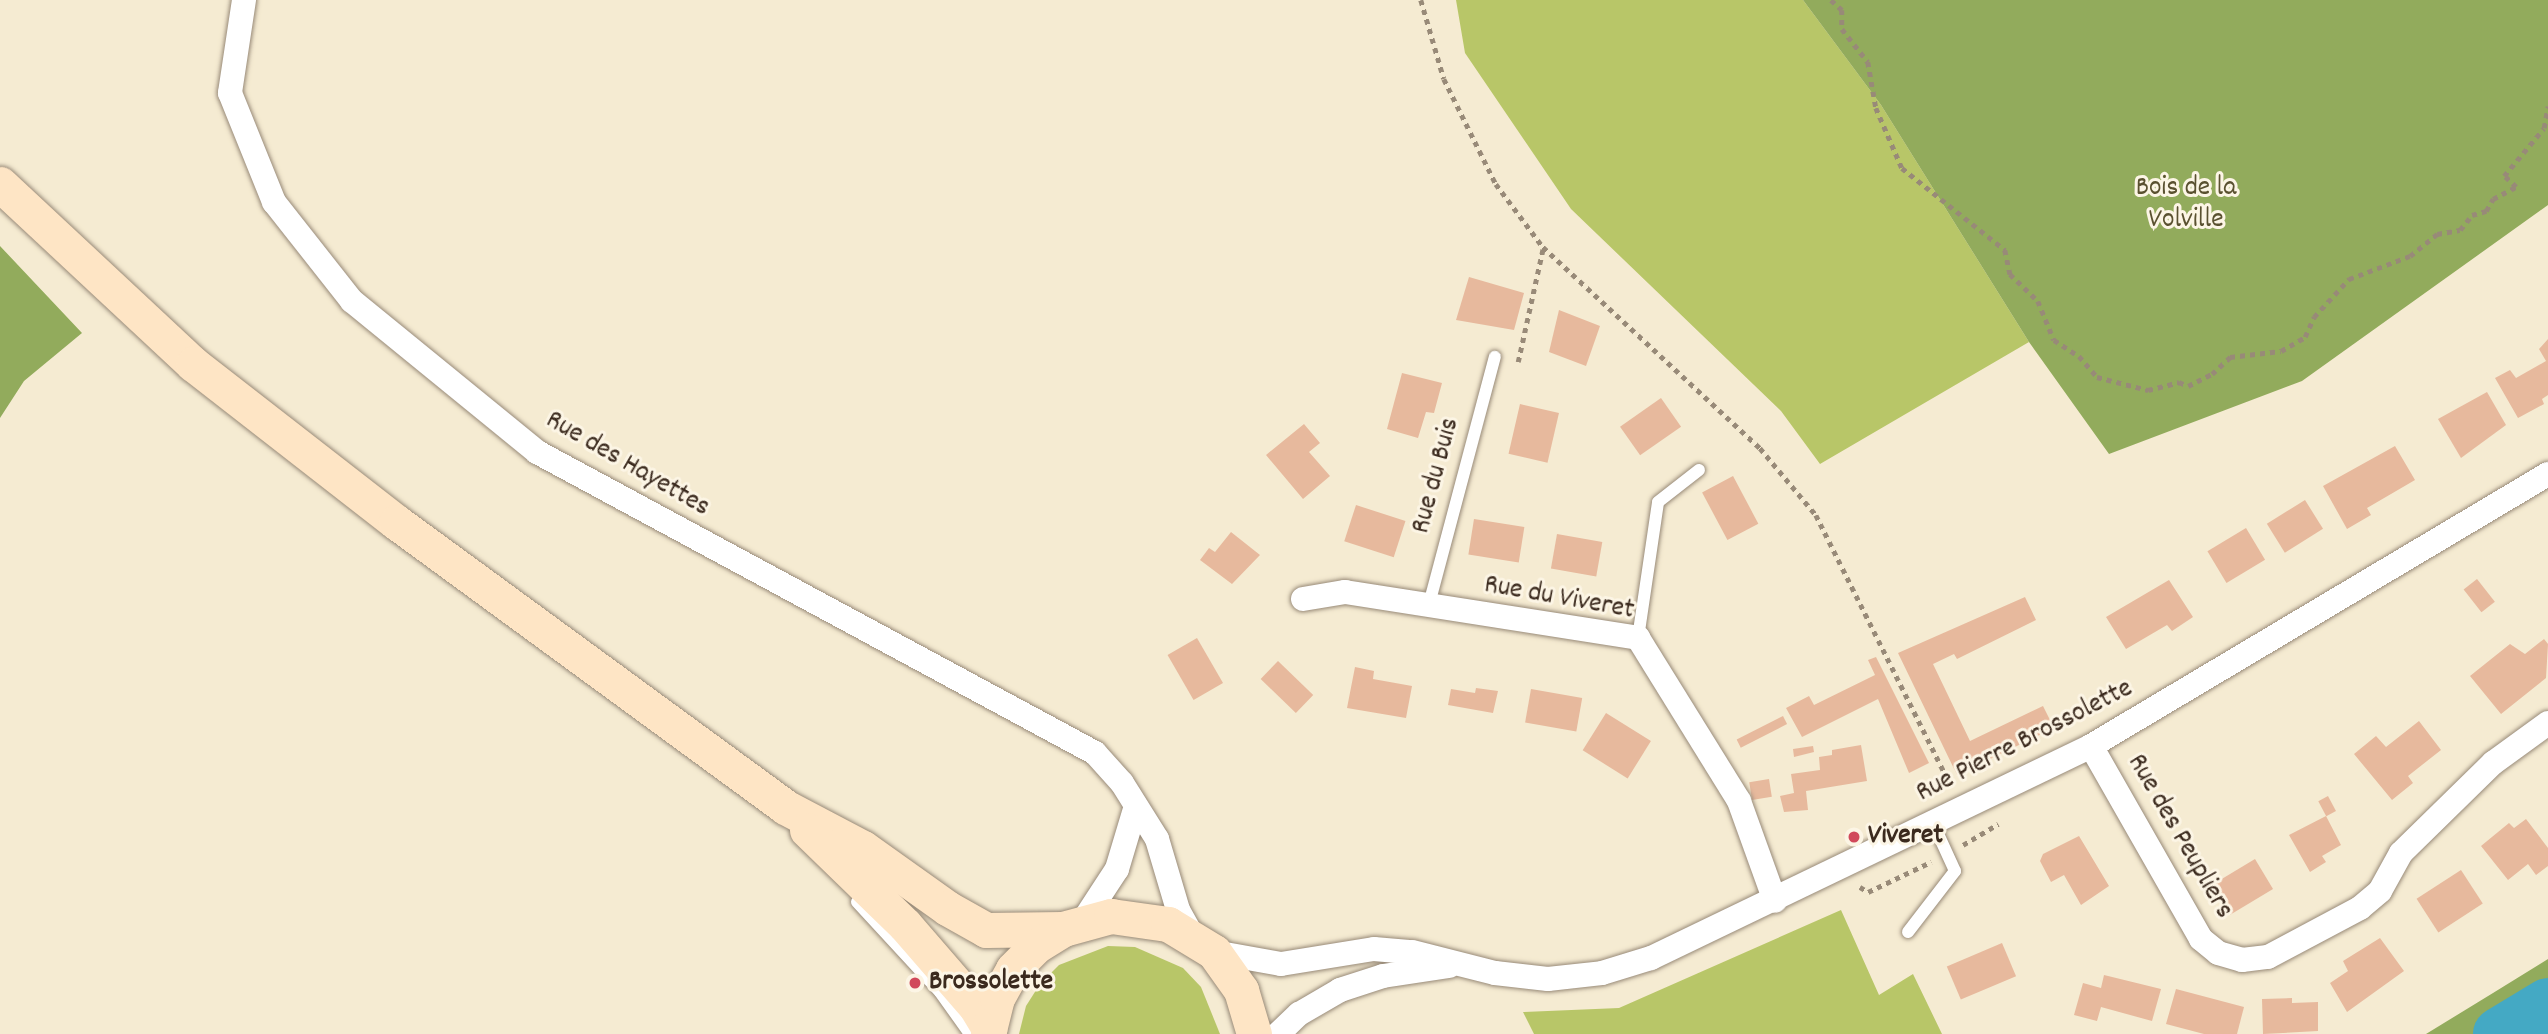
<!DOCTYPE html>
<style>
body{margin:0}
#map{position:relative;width:2548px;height:1034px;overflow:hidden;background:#f5ebd2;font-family:Dekko,sans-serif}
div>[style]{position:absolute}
.green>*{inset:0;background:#b8c668}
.forest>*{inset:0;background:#92ab5c}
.river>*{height:54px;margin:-27px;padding:0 27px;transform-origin:27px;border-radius:27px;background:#44a9c4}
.building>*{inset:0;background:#e7b99d;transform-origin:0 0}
.path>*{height:4.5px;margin-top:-2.25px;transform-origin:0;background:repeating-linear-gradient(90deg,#988a78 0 5px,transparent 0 10px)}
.roads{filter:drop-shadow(0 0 2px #988a78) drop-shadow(0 0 2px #988a78)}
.service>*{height:12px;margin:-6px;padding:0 6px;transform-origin:6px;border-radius:6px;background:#fff}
.minor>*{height:24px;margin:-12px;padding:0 12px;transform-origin:12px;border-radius:12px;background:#fff}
.secondary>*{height:35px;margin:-17.5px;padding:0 17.5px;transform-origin:17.5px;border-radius:17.5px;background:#fee5c5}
.dots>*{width:19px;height:19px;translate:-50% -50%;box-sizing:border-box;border:4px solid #fcf5e5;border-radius:50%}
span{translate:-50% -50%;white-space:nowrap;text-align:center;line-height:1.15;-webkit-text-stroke:6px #fcf5e5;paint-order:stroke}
.park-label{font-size:28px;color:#5a5130}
.street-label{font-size:28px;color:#3b2a1e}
.poi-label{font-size:28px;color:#3b2a1e;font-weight:700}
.left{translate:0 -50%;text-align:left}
</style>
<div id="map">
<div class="green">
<div style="clip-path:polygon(1456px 0,1803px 0,1881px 105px,2029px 342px,1820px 464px,1781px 411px,1571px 209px,1465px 53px)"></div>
<div style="clip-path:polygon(1841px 910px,1879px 995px,1913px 974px,1942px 1034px,1534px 1034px,1523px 1012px,1619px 1008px)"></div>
<div style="clip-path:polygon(1108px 946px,1135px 947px,1183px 968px,1201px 987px,1220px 1034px,1019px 1034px,1026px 1006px,1040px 984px,1059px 965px)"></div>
</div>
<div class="forest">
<div style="clip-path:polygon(1803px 0,2548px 0,2548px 205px,2302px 381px,2109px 454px,2029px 342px,1881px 105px)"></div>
<div style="clip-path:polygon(0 246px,82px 333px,24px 381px,0 418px)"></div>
<div style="clip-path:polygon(2548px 959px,2548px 1034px,2426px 1034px,2493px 993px)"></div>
</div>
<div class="river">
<div style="left:2500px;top:1034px;width:56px;rotate:-31.1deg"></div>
</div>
<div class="building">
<div style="clip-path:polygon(1469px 277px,1524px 293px,1514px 330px,1456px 320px)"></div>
<div style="clip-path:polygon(1559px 310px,1600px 326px,1586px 366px,1549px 352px)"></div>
<div style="clip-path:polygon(2548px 339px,2548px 395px,2542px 399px,2544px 404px,2518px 418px,2495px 378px,2510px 370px,2516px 378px,2546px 361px,2539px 349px)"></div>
<div style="clip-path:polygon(1402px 373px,1442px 383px,1434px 413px,1426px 412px,1418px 438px,1387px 429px)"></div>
<div style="clip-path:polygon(2487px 392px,2506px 425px,2461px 458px,2438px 419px)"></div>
<div style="left:1661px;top:398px;width:35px;height:50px;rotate:55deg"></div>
<div style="left:1520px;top:404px;width:40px;height:51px;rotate:13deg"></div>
<div style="clip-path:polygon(1304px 424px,1320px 443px,1309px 452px,1330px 476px,1303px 499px,1266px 455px)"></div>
<div style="clip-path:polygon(2395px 446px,2415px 480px,2367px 508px,2371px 515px,2347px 529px,2323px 486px)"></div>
<div style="left:1733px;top:476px;width:54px;height:35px;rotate:62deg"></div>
<div style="left:2305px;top:500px;width:34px;height:45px;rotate:58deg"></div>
<div style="left:1356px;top:505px;width:52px;height:38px;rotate:18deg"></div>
<div style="left:1474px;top:519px;width:51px;height:36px;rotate:9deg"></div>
<div style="left:2246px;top:528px;width:37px;height:45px;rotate:59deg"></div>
<div style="clip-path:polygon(1231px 532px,1260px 555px,1232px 584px,1200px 560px,1209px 548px,1215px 552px)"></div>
<div style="left:1557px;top:534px;width:46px;height:35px;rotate:10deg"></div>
<div style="left:2477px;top:579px;width:29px;height:17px;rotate:52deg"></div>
<div style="clip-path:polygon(2169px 580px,2193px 617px,2172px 631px,2167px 625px,2126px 649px,2106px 617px)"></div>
<div style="clip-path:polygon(2025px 597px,2036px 620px,1957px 659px,1954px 654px,1933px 664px,1970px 741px,2043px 706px,2054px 728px,1957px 775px,1898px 653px)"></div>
<div style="left:1197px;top:638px;width:52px;height:34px;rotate:60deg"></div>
<div style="clip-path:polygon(2544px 639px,2548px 644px,2546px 678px,2501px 714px,2470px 676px,2510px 644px,2525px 654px)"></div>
<div style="clip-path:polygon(1876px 657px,1929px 763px,1909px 773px,1878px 699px,1802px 737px,1786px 708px,1809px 696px,1814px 705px,1875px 675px,1868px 660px)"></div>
<div style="left:1278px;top:661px;width:49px;height:25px;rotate:44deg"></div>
<div style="clip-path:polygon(1355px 667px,1374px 671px,1373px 679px,1412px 686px,1406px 718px,1347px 708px)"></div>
<div style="clip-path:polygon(1476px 688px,1498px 691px,1493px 713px,1448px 705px,1451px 689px,1475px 693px)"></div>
<div style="left:1531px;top:689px;width:52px;height:34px;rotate:10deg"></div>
<div style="left:1606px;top:713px;width:53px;height:44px;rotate:32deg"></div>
<div style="left:1783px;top:716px;width:9px;height:52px;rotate:63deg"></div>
<div style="clip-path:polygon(2419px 721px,2441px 750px,2408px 776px,2413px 783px,2392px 800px,2354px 754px,2376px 736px,2386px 747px)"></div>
<div style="clip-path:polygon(1861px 745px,1867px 781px,1806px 791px,1808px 810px,1784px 812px,1780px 796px,1794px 793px,1791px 774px,1820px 770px,1819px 757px,1832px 755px,1832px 750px)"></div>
<div style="clip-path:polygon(1813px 746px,1814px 752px,1794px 757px,1793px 749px)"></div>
<div style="left:1769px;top:779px;width:18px;height:20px;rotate:81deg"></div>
<div style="left:2328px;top:796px;width:17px;height:11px;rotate:62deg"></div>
<div style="clip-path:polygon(2326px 816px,2341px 845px,2322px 856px,2326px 862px,2310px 872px,2289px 835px)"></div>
<div style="clip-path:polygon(2526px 819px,2548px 848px,2548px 866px,2536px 875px,2528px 864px,2508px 880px,2481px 846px,2509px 823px,2514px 828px)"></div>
<div style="clip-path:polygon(2079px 836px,2109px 886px,2081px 905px,2064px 875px,2051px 882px,2040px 861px,2043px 854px)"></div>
<div style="left:2255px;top:859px;width:35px;height:50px;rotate:59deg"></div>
<div style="left:2461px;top:870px;width:40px;height:53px;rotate:57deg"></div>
<div style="clip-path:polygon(2380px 938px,2404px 971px,2347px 1012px,2330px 983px,2348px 971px,2343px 961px)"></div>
<div style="left:2002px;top:943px;width:36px;height:60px;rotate:67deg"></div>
<div style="clip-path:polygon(2104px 975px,2161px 989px,2152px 1021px,2101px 1007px,2097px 1021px,2074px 1015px,2083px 983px,2101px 988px)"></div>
<div style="clip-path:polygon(2176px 989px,2244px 1007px,2237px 1034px,2204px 1034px,2166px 1024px)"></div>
<div style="clip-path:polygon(2292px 998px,2292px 1003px,2318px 1002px,2318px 1031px,2263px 1034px,2262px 999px)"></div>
</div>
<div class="path">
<div style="left:1421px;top:0;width:82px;rotate:73.8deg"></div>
<div style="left:1444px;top:79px;width:117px;rotate:63.7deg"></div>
<div style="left:1496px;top:184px;width:79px;rotate:53.3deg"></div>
<div style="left:1543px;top:247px;width:296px;rotate:42.8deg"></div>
<div style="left:1760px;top:448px;width:87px;rotate:50.1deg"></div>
<div style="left:1816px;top:515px;width:303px;rotate:63.5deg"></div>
<div style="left:1831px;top:0;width:15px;rotate:42deg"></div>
<div style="left:1842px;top:10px;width:19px;rotate:90deg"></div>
<div style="left:1842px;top:29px;width:42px;rotate:51.8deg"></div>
<div style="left:1868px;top:62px;width:47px;rotate:80.1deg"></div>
<div style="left:1876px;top:108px;width:65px;rotate:66.6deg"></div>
<div style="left:1902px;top:168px;width:132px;rotate:38.5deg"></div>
<div style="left:2005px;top:250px;width:25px;rotate:78deg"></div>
<div style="left:2010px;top:274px;width:39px;rotate:44deg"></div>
<div style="left:2038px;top:301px;width:42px;rotate:67.7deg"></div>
<div style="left:2054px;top:340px;width:30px;rotate:33deg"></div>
<div style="left:2079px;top:356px;width:28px;rotate:49deg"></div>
<div style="left:2097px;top:377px;width:53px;rotate:14.3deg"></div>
<div style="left:2148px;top:390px;width:32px;rotate:-14deg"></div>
<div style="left:2179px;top:382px;width:10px;rotate:24deg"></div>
<div style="left:2188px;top:386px;width:27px;rotate:-27deg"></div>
<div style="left:2212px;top:374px;width:25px;rotate:-43deg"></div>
<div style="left:2230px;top:357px;width:51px;rotate:-6.7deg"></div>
<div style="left:2281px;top:351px;width:28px;rotate:-30deg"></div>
<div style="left:2305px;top:337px;width:22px;rotate:-66deg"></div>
<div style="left:2314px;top:317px;width:52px;rotate:-47.4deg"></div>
<div style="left:2349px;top:279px;width:65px;rotate:-20.7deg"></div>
<div style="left:2410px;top:256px;width:35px;rotate:-39deg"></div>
<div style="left:2437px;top:234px;width:23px;rotate:-10deg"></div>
<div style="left:2460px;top:230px;width:19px;rotate:-51deg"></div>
<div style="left:2472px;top:215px;width:15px;rotate:-16deg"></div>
<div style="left:2486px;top:211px;width:14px;rotate:-60deg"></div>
<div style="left:2493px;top:199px;width:26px;rotate:-28deg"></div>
<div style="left:2516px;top:187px;width:16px;rotate:-137deg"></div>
<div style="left:2504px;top:176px;width:62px;rotate:-50.2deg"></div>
<div style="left:2544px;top:128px;width:22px;rotate:-80deg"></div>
<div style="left:1518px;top:362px;width:117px;rotate:-77.6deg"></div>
<div style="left:1963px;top:845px;width:41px;rotate:-31deg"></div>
<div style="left:1860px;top:887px;width:9px;rotate:32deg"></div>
<div style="left:1868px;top:892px;width:70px;rotate:-25.5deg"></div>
</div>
<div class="roads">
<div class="service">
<div style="left:1428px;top:608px;width:260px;rotate:-75.1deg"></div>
<div style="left:1638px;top:638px;width:137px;rotate:-81.6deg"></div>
<div style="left:1658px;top:502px;width:52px;rotate:-38deg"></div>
<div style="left:857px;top:902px;width:122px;rotate:47.3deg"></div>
<div style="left:940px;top:992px;width:52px;rotate:54.5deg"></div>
<div style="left:1908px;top:932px;width:77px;rotate:-52.4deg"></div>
<div style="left:1955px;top:871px;width:53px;rotate:-114.6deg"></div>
</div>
<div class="minor">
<div style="left:244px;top:0;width:94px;rotate:98.6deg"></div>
<div style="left:230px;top:93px;width:118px;rotate:68deg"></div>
<div style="left:274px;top:202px;width:126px;rotate:51.8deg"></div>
<div style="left:352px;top:301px;width:239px;rotate:39.2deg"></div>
<div style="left:537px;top:452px;width:634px;rotate:28.34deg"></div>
<div style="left:1095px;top:753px;width:40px;rotate:48deg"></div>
<div style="left:1122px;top:783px;width:66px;rotate:58deg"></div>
<div style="left:1157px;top:839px;width:74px;rotate:73.5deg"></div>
<div style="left:1178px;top:910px;width:31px;rotate:61deg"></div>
<div style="left:1303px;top:599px;width:43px;rotate:-9.5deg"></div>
<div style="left:1345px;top:592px;width:297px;rotate:8.9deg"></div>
<div style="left:1638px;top:638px;width:192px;rotate:58.2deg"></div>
<div style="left:1739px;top:801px;width:106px;rotate:70.2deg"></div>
<div style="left:2091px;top:746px;width:222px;rotate:60.3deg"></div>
<div style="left:2201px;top:939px;width:22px;rotate:39deg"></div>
<div style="left:2218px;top:953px;width:25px;rotate:16deg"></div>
<div style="left:2242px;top:960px;width:26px;rotate:-7deg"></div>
<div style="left:2268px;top:957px;width:104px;rotate:-28deg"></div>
<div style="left:2360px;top:908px;width:26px;rotate:-40deg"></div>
<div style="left:2380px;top:891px;width:43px;rotate:-61.1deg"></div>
<div style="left:2401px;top:853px;width:129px;rotate:-44.4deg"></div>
<div style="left:2493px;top:763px;width:68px;rotate:-36deg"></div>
<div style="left:1083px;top:921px;width:62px;rotate:-56.8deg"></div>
<div style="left:1117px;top:869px;width:63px;rotate:-73.3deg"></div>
<div style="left:1214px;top:952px;width:68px;rotate:10.2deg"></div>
<div style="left:1281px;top:964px;width:94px;rotate:-9.2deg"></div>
<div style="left:1374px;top:949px;width:38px;rotate:5deg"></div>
<div style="left:1412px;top:952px;width:86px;rotate:14.2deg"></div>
<div style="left:1495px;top:973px;width:53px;rotate:6.5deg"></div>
<div style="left:1548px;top:979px;width:54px;rotate:-6.3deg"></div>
<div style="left:1602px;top:973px;width:51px;rotate:-17deg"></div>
<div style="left:1651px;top:958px;width:488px;rotate:-25.7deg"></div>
<div style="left:2091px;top:746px;width:532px;rotate:-30.76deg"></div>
<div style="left:1278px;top:1034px;width:29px;rotate:-44deg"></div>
<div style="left:1299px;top:1014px;width:48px;rotate:-30.3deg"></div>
<div style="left:1340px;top:990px;width:45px;rotate:-18deg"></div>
<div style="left:1383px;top:976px;width:67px;rotate:-8.6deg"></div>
</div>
<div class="secondary">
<div style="left:0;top:184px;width:264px;rotate:43deg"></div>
<div style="left:193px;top:364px;width:257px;rotate:37.9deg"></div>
<div style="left:396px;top:522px;width:482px;rotate:36.2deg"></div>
<div style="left:785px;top:807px;width:88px;rotate:27.7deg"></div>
<div style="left:863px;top:848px;width:103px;rotate:35.5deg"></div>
<div style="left:947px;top:908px;width:45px;rotate:29.4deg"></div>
<div style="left:986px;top:930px;width:77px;rotate:-0.7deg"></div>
<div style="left:807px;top:830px;width:136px;rotate:44.1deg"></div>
<div style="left:905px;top:925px;width:108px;rotate:49.1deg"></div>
<div style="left:976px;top:1007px;width:26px;rotate:59deg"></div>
<div style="left:988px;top:1034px;width:37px;rotate:-76deg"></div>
<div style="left:997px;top:998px;width:33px;rotate:-61deg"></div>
<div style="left:1013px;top:969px;width:33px;rotate:-45deg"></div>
<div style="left:1036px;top:946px;width:32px;rotate:-32deg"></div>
<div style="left:1063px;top:929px;width:50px;rotate:-15.2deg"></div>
<div style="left:1111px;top:916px;width:58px;rotate:8deg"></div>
<div style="left:1168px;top:924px;width:54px;rotate:31.3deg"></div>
<div style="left:1214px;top:952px;width:47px;rotate:54.6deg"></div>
<div style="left:1241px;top:990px;width:46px;rotate:73.5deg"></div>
</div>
</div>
<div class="dots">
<div style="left:1854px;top:837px;background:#d1495b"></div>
<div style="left:915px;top:983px;background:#d1495b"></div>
</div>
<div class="park-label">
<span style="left:2186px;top:205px">Bois de la<br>Volville</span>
</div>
<div class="street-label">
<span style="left:627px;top:465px;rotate:30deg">Rue des Hayettes</span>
<span style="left:1437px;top:476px;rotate:-75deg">Rue du Buis</span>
<span style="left:1559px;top:599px;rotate:10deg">Rue du Viveret</span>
<span style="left:2025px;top:742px;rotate:-27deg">Rue Pierre Brossolette</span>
<span style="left:2179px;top:837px;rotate:60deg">Rue des Peupliers</span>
</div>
<div class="poi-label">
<span class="left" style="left:1868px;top:837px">Viveret</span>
<span class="left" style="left:929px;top:983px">Brossolette</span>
</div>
</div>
